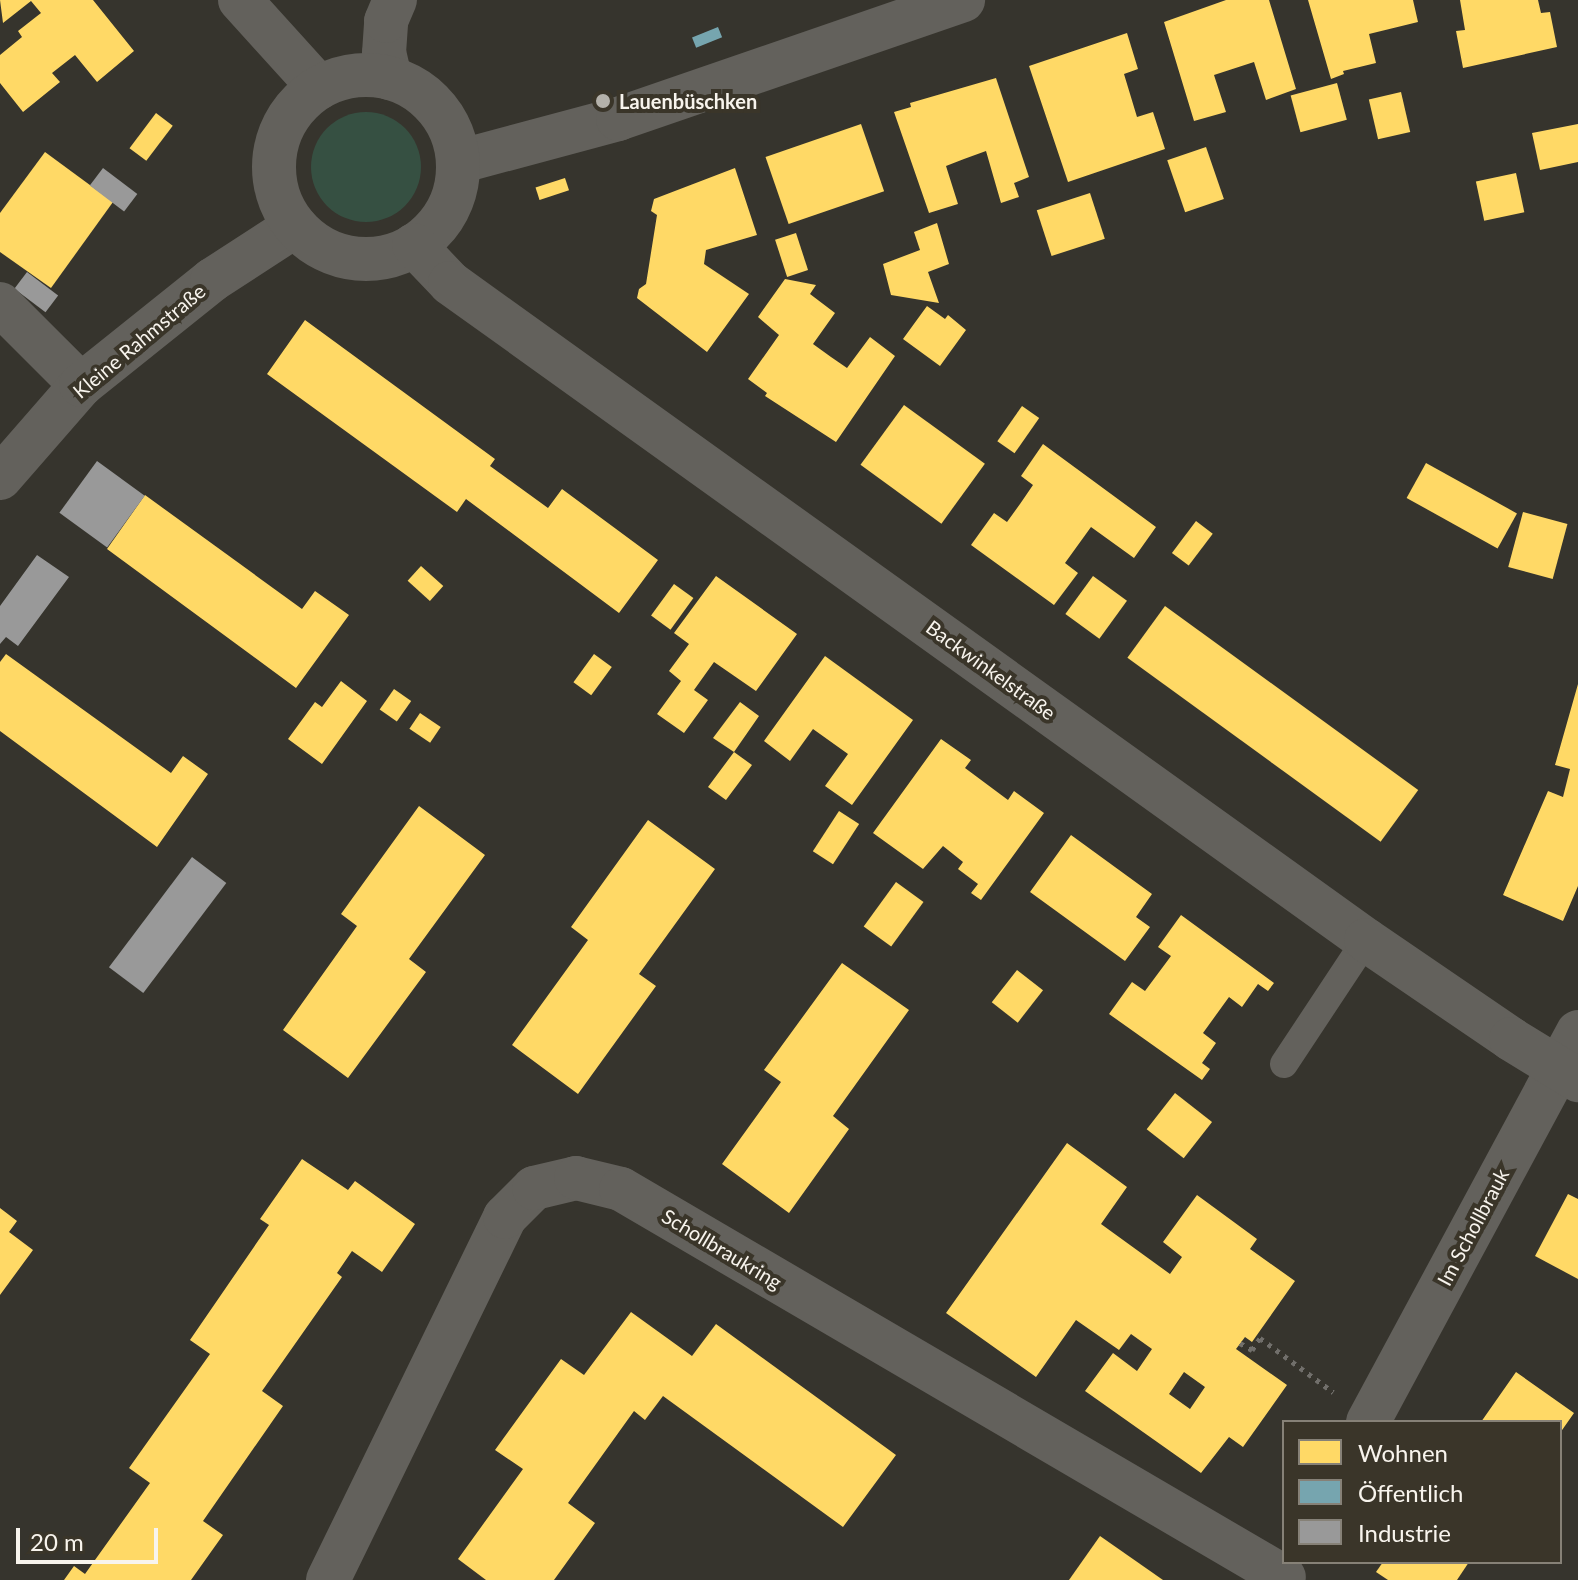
<!DOCTYPE html>
<meta charset="utf-8">
<style>
body{margin:0}
#map{position:relative;width:1578px;height:1580px;overflow:hidden;background:#36342d;font-family:Lato,sans-serif}
div>[style]{position:absolute}
.green>*{inset:0;background:#365042}
.round{border-radius:50%}
.homes>*{inset:0;background:#ffd966;transform-origin:0 0}
.public>*{inset:0;background:#76a5af;transform-origin:0 0}
.industry>*{inset:0;background:#999;transform-origin:0 0}
.path>*{height:5px;margin-top:-2.5px;transform-origin:0;background:repeating-linear-gradient(90deg,#716f6b 0 4px,transparent 0 10px)}
.lane>*{height:28px;margin:-14px;padding:0 14px;transform-origin:14px;border-radius:14px;background:#63615c}
.street>*{height:44px;margin:-22px;padding:0 22px;transform-origin:22px;border-radius:22px;background:#63615c}
.secondary>*{height:44px;margin:-22px;padding:0 22px;transform-origin:22px;border-radius:22px;background:#63615c}
.secondary>.ring{margin:-22px;padding:0;box-sizing:content-box;background:none;border:44px solid #63615c;border-radius:50%}
.dots>*{width:22px;height:22px;translate:-50% -50%;box-sizing:border-box;border:4px solid #3a3529;border-radius:50%}
span{translate:-50% -50%;white-space:nowrap;text-align:center;line-height:1.15;-webkit-text-stroke:8px #3a3529;paint-order:stroke}
.poi-label{font-size:20px;color:#f8f4ed;font-weight:700}
.left{translate:0 -50%;text-align:left}
.street-label{font-size:20px;color:#f8f4ed}
.legend{position:absolute;left:1282px;top:1420px;width:280px;height:144px;box-sizing:border-box;background:#3a3529;border:2px solid #868177;margin:0;padding:10px 14px;list-style:none;font-size:24px;color:#f8f4ed}
.legend li{display:flex;align-items:center;gap:16px;height:40px}
.legend b{width:40px;border:2px solid #868177}
.scale{position:absolute;left:16px;top:1528px;width:142px;height:36px;box-sizing:border-box;border:4px solid #f8f4ed;border-top:0;padding-left:10px;font-size:24px;line-height:28px;white-space:nowrap;color:#f8f4ed;-webkit-text-stroke:6px #3a3529;paint-order:stroke}
</style>
<div id="map">
<div class="green">
<div class="round" style="left:311px;top:112px;width:110px;height:110px"></div>
</div>
<div class="homes">
<div style="clip-path:polygon(0 0,93px 0,134px 51px,97px 82px,75px 55px,52px 73px,60px 82px,23px 112px,0 83px,0 55px,22px 37px,18px 31px,41px 13px,31px 1px,3px 23px)"></div>
<div style="clip-path:polygon(1226px 0,1269px 0,1296px 89px,1266px 100px,1254px 62px,1214px 75px,1226px 112px,1194px 121px,1164px 22px)"></div>
<div style="clip-path:polygon(1308px 0,1413px 0,1418px 22px,1369px 34px,1376px 63px,1343px 71px,1344px 74px,1331px 79px)"></div>
<div style="clip-path:polygon(1460px 0,1538px 0,1541px 13px,1550px 12px,1557px 47px,1463px 68px,1456px 31px,1465px 30px)"></div>
<div style="clip-path:polygon(1127px 33px,1138px 69px,1124px 74px,1137px 117px,1153px 112px,1165px 149px,1068px 182px,1029px 66px)"></div>
<div style="clip-path:polygon(996px 78px,1029px 177px,1014px 183px,1019px 197px,1001px 203px,986px 151px,964px 159px,946px 166px,958px 204px,929px 213px,894px 112px,911px 107px,910px 103px)"></div>
<div style="left:1337px;top:83px;width:38px;height:48px;rotate:75deg"></div>
<div style="left:1401px;top:92px;width:41px;height:33px;rotate:77deg"></div>
<div style="left:156px;top:113px;width:21px;height:44px;rotate:37deg"></div>
<div style="left:861px;top:124px;width:71px;height:101px;rotate:71deg"></div>
<div style="clip-path:polygon(1578px 124px,1578px 162px,1540px 170px,1532px 133px)"></div>
<div style="left:1206px;top:147px;width:55px;height:41px;rotate:71deg"></div>
<div style="clip-path:polygon(45px 152px,113px 202px,51px 288px,0 252px,0 213px)"></div>
<div style="clip-path:polygon(735px 168px,757px 235px,706px 250px,704px 264px,749px 294px,707px 352px,637px 298px,639px 289px,646px 284px,657px 215px,651px 211px,654px 199px)"></div>
<div style="left:1516px;top:173px;width:40px;height:41px;rotate:78deg"></div>
<div style="left:565px;top:178px;width:13px;height:31px;rotate:72deg"></div>
<div style="left:1090px;top:193px;width:48px;height:56px;rotate:72deg"></div>
<div style="clip-path:polygon(937px 223px,949px 264px,928px 272px,939px 303px,891px 295px,883px 264px,920px 250px,914px 232px)"></div>
<div style="left:796px;top:233px;width:39px;height:22px;rotate:72deg"></div>
<div style="clip-path:polygon(785px 279px,816px 285px,810px 294px,835px 313px,813px 344px,831px 357px,847px 368px,870px 337px,895px 356px,836px 442px,765px 396px,767px 393px,748px 379px,779px 335px,758px 317px)"></div>
<div style="clip-path:polygon(927px 306px,945px 319px,948px 315px,966px 330px,940px 366px,903px 339px)"></div>
<div style="clip-path:polygon(305px 320px,495px 459px,490px 466px,548px 508px,562px 489px,658px 560px,619px 613px,466px 499px,457px 512px,267px 374px)"></div>
<div style="left:904px;top:405px;width:100px;height:74px;rotate:36deg"></div>
<div style="left:1022px;top:406px;width:21px;height:43px;rotate:35deg"></div>
<div style="clip-path:polygon(1043px 444px,1156px 527px,1134px 558px,1091px 527px,1065px 563px,1078px 573px,1054px 605px,971px 545px,994px 513px,1007px 522px,1020px 504px,1033px 485px,1021px 476px)"></div>
<div style="left:1426px;top:463px;width:104px;height:40px;rotate:29deg"></div>
<div style="clip-path:polygon(145px 495px,302px 609px,315px 591px,349px 615px,296px 688px,107px 549px)"></div>
<div style="left:1523px;top:512px;width:46px;height:57px;rotate:15deg"></div>
<div style="left:1196px;top:521px;width:21px;height:40px;rotate:37deg"></div>
<div style="left:421px;top:566px;width:30px;height:20px;rotate:42deg"></div>
<div style="clip-path:polygon(716px 576px,797px 634px,756px 691px,714px 662px,694px 690px,708px 700px,684px 733px,657px 714px,681px 681px,669px 671px,689px 644px,674px 633px)"></div>
<div style="left:1093px;top:576px;width:42px;height:47px;rotate:36deg"></div>
<div style="left:674px;top:584px;width:24px;height:39px;rotate:36deg"></div>
<div style="left:1165px;top:606px;width:313px;height:64px;rotate:36deg"></div>
<div style="clip-path:polygon(6px 654px,171px 773px,183px 756px,208px 774px,157px 847px,0 731px,0 662px)"></div>
<div style="left:594px;top:654px;width:22px;height:35px;rotate:36deg"></div>
<div style="clip-path:polygon(825px 656px,913px 720px,852px 805px,825px 786px,848px 754px,813px 729px,790px 761px,764px 741px)"></div>
<div style="clip-path:polygon(341px 681px,367px 701px,322px 764px,288px 739px,315px 702px,322px 707px)"></div>
<div style="clip-path:polygon(1578px 684px,1578px 886px,1563px 921px,1503px 895px,1548px 791px,1563px 797px,1570px 769px,1555px 765px)"></div>
<div style="left:394px;top:689px;width:21px;height:25px;rotate:35deg"></div>
<div style="clip-path:polygon(740px 702px,759px 716px,734px 752px,752px 765px,726px 800px,708px 787px,734px 752px,713px 738px)"></div>
<div style="left:420px;top:713px;width:25px;height:19px;rotate:34deg"></div>
<div style="clip-path:polygon(941px 739px,971px 760px,965px 768px,1008px 800px,1014px 791px,1044px 813px,981px 900px,971px 893px,978px 884px,958px 869px,963px 862px,943px 846px,923px 869px,873px 833px)"></div>
<div style="clip-path:polygon(419px 806px,485px 855px,409px 959px,426px 972px,348px 1078px,283px 1030px,357px 926px,341px 914px)"></div>
<div style="left:839px;top:811px;width:24px;height:48px;rotate:33deg"></div>
<div style="clip-path:polygon(648px 820px,715px 869px,639px 974px,656px 986px,578px 1094px,512px 1045px,588px 940px,571px 927px)"></div>
<div style="clip-path:polygon(1071px 835px,1152px 894px,1136px 917px,1150px 927px,1125px 961px,1030px 892px)"></div>
<div style="left:896px;top:882px;width:34px;height:55px;rotate:36deg"></div>
<div style="clip-path:polygon(1181px 915px,1274px 983px,1268px 991px,1258px 984px,1242px 1007px,1229px 997px,1203px 1033px,1216px 1043px,1202px 1063px,1210px 1069px,1202px 1080px,1109px 1014px,1132px 982px,1145px 991px,1171px 956px,1158px 947px)"></div>
<div style="clip-path:polygon(842px 963px,909px 1010px,833px 1116px,849px 1129px,789px 1213px,722px 1164px,781px 1082px,764px 1070px)"></div>
<div style="left:1017px;top:970px;width:33px;height:41px;rotate:38deg"></div>
<div style="left:1175px;top:1093px;width:47px;height:46px;rotate:38deg"></div>
<div style="clip-path:polygon(evenodd,1067px 1143px,1127px 1187px,1101px 1224px,1170px 1274px,1182px 1257px,1163px 1242px,1197px 1195px,1257px 1239px,1250px 1249px,1295px 1281px,1252px 1342px,1245px 1337px,1236px 1349px,1287px 1385px,1243px 1447px,1229px 1437px,1201px 1473px,1085px 1391px,1113px 1353px,1137px 1371px,1152px 1349px,1131px 1334px,1119px 1350px,1076px 1320px,1036px 1377px,946px 1313px,1067px 1143px,1184px 1372px,1205px 1387px,1190px 1409px,1169px 1394px,1184px 1372px)"></div>
<div style="clip-path:polygon(302px 1159px,348px 1190px,355px 1181px,415px 1224px,382px 1272px,352px 1251px,337px 1273px,342px 1277px,262px 1391px,283px 1406px,203px 1521px,223px 1535px,191px 1580px,64px 1580px,74px 1566px,85px 1574px,150px 1483px,129px 1468px,210px 1354px,190px 1340px,269px 1225px,260px 1219px)"></div>
<div style="clip-path:polygon(1568px 1194px,1578px 1199px,1578px 1279px,1535px 1256px)"></div>
<div style="clip-path:polygon(0 1208px,17px 1221px,9px 1232px,33px 1250px,0 1295px)"></div>
<div style="clip-path:polygon(631px 1312px,692px 1356px,716px 1324px,896px 1455px,843px 1527px,663px 1396px,645px 1420px,634px 1411px,568px 1503px,595px 1523px,554px 1580px,486px 1580px,458px 1559px,523px 1469px,495px 1450px,561px 1359px,584px 1375px)"></div>
<div style="clip-path:polygon(1516px 1372px,1574px 1413px,1560px 1433px,1560px 1422px,1481px 1422px)"></div>
<div style="clip-path:polygon(1100px 1536px,1163px 1580px,1069px 1580px)"></div>
<div style="clip-path:polygon(1383px 1562px,1469px 1562px,1457px 1580px,1388px 1580px,1376px 1572px)"></div>
</div>
<div class="public">
<div style="left:718px;top:27px;width:11px;height:28px;rotate:68deg"></div>
</div>
<div class="industry">
<div style="left:103px;top:168px;width:43px;height:22px;rotate:37deg"></div>
<div style="left:27px;top:272px;width:39px;height:21px;rotate:37deg"></div>
<div style="left:97px;top:461px;width:59px;height:64px;rotate:36deg"></div>
<div style="clip-path:polygon(37px 555px,69px 577px,18px 646px,6px 637px,0 644px,0 606px)"></div>
<div style="left:192px;top:857px;width:43px;height:138px;rotate:37deg"></div>
</div>
<div class="path">
<div style="left:1240px;top:1343px;width:14px;rotate:30deg"></div>
<div style="left:1252px;top:1350px;width:14px;rotate:-56deg"></div>
<div style="left:1260px;top:1338px;width:91px;rotate:36.5deg"></div>
</div>
<div class="lane">
<div style="left:1284px;top:1064px;width:149px;rotate:-56.5deg"></div>
</div>
<div class="street">
<div style="left:390px;top:78px;width:26px;rotate:-103deg"></div>
<div style="left:384px;top:53px;width:32px;rotate:-86deg"></div>
<div style="left:386px;top:21px;width:23px;rotate:-67deg"></div>
<div style="left:458px;top:162px;width:166px;rotate:-15deg"></div>
<div style="left:618px;top:119px;width:365px;rotate:-19deg"></div>
<div style="left:0;top:304px;width:115px;rotate:45deg"></div>
<div style="left:0;top:478px;width:123px;rotate:-48.9deg"></div>
<div style="left:81px;top:385px;width:168px;rotate:-38.7deg"></div>
<div style="left:212px;top:280px;width:99px;rotate:-33deg"></div>
<div style="left:1368px;top:1422px;width:443px;rotate:-61.7deg"></div>
<div style="left:328px;top:1580px;width:404px;rotate:-64deg"></div>
<div style="left:505px;top:1217px;width:41px;rotate:-45deg"></div>
<div style="left:534px;top:1188px;width:43px;rotate:-13.4deg"></div>
<div style="left:576px;top:1178px;width:46px;rotate:13.7deg"></div>
<div style="left:621px;top:1189px;width:768px;rotate:30.34deg"></div>
</div>
<div class="secondary">
<div style="left:240px;top:0;width:118px;rotate:47.8deg"></div>
<div class="ring" style="left:274px;top:75px;width:140px;height:140px"></div>
<div style="left:414px;top:245px;width:52px;rotate:46.5deg"></div>
<div style="left:450px;top:283px;width:1127px;rotate:35.65deg"></div>
<div style="left:1366px;top:940px;width:176px;rotate:34.3deg"></div>
<div style="left:1511px;top:1039px;width:79px;rotate:31.5deg"></div>
</div>
<div class="dots">
<div style="left:603px;top:101px;background:#b4b1aa"></div>
</div>
<div class="poi-label">
<span class="left" style="left:619px;top:101px">Lauenbüschken</span>
</div>
<div class="street-label">
<span style="left:139px;top:341px;rotate:-40deg">Kleine Rahmstraße</span>
<span style="left:991px;top:670px;rotate:36deg">Backwinkelstraße</span>
<span style="left:1473px;top:1227px;rotate:-62deg">Im Schollbrauk</span>
<span style="left:722px;top:1249px;rotate:31deg">Schollbraukring</span>
</div>
<ul class="legend">
<li><b style="height:22px;background:#ffd966"></b>Wohnen</li>
<li><b style="height:22px;background:#76a5af"></b>Öffentlich</li>
<li><b style="height:22px;background:#999"></b>Industrie</li>
</ul>
<div class="scale">20 m</div>
</div>
